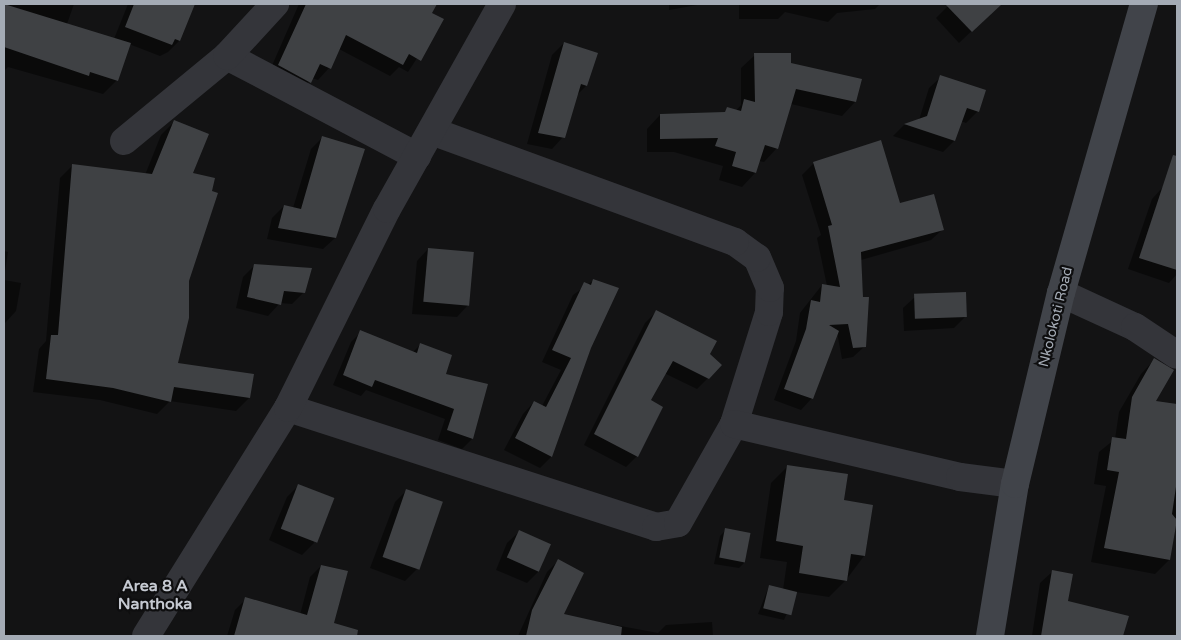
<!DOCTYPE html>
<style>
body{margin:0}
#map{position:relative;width:1181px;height:640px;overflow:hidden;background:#131314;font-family:"Varela Round",sans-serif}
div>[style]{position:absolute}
.shadow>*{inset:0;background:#0007}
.building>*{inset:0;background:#3f4144;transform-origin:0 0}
.minor>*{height:28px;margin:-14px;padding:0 14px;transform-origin:14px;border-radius:14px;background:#34353a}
.secondary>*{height:28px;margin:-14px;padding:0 14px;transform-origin:14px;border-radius:14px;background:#41444a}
span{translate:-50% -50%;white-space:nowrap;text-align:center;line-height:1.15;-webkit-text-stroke:4.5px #0e0e0f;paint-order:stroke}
.street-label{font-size:14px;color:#a4abb5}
.quarter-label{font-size:16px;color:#c5c9d1;font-weight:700}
.frame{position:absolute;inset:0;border:5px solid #a4abb5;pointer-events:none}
</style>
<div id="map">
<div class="shadow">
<div style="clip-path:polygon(4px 4px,74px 4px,67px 24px,114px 39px,128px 4px,193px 4px,179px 41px,168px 52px,160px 56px,129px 44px,117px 80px,103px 94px,8px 67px,4px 71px)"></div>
<div style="clip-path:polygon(299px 4px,433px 4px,430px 13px,442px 20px,408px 72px,399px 67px,390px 76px,339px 49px,329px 68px,318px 80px,312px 78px,299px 94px,267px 77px)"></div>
<div style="clip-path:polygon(669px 4px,703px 4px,669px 10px)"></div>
<div style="clip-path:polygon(739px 4px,880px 4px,875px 9px,837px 13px,828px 22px,785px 12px,778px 19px,739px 19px)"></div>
<div style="clip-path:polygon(950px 4px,1000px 4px,959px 43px,936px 18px)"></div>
<div style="clip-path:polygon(564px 43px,597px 54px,586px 86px,576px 96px,563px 137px,552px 149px,527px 144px,552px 55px)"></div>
<div style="clip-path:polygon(755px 55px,790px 64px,855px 102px,842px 116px,791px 104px,777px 148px,764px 162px,759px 161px,755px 173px,742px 187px,719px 180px,723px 166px,674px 152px,647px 152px,647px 129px,660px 115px,732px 115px,741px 105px,741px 68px)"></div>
<div style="clip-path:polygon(941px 77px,978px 111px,966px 123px,961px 121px,954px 141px,943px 152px,893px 136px,904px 125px,919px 120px,929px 88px)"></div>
<div style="clip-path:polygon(174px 122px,191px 174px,188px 281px,177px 364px,249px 398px,236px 411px,170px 401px,157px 414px,100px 400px,33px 392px,39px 349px,46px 341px,60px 178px,73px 165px,145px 175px,161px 135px)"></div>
<div style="clip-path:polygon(323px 137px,335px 238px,323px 249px,267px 239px,272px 218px,284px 206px,293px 208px,311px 149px)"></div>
<div style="clip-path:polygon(814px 163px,943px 229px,931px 240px,861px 260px,865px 346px,853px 357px,842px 359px,837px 332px,812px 398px,801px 410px,774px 400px,796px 341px,800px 313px,822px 285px,827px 286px,817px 238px,821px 235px,802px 175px)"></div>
<div style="clip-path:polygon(1163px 187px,1177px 191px,1177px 274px,1169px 283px,1128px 269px,1152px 199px)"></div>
<div style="clip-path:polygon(428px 249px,468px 305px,457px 317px,412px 314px,417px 261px)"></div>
<div style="clip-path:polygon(4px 251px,8px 252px,4px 277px)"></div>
<div style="clip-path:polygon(255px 265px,304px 292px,292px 304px,280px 303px,268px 316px,236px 308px,243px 277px)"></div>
<div style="clip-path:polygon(4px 280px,21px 283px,16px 311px,5px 323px)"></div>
<div style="clip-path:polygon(594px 280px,589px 348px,551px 457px,540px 468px,504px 450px,523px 414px,534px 402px,542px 406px,561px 370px,542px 362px,573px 295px)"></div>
<div style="clip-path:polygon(915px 297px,966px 316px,954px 328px,904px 331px,903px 308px)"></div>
<div style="clip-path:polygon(656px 312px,709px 354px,708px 378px,697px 389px,664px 373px,649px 401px,637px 456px,626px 467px,584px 445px,645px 323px)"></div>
<div style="clip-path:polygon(361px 332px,412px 353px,420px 345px,444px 375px,472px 439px,462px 449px,438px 440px,445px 419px,366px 390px,361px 396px,333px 385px,351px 342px)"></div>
<div style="clip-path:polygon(1154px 360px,1154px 402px,1177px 405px,1173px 456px,1177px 457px,1177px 513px,1169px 560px,1155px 574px,1091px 562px,1106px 486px,1094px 484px,1099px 452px,1115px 439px,1119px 412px,1141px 374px)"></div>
<div style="clip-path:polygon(788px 466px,842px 502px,872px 506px,864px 556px,846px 580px,829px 597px,796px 592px,784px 620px,758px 614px,769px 586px,783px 590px,787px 562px,760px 558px,771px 483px)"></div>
<div style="clip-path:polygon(299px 485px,314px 543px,302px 555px,269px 540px,287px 497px)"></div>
<div style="clip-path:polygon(407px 490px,417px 569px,405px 581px,370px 568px,395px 502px)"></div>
<div style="clip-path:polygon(726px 530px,745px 562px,739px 568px,714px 564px,720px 536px)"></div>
<div style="clip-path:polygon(519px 532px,539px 571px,527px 583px,496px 570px,507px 543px)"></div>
<div style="clip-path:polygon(558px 561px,562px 615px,658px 633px,666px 625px,712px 622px,713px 636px,518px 636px,547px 572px)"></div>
<div style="clip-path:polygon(321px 566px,330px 632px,356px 636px,227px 636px,235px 610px,246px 599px,300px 615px,310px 577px)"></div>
<div style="clip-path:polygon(1052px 572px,1067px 602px,1127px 617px,1122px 636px,1032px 636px,1040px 583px)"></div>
</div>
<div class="building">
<div style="clip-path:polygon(4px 4px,131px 43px,118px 81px,90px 72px,89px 76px,4px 47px)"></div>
<div style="clip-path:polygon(134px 4px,195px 4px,180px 41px,175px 39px,172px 45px,125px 27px)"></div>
<div style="clip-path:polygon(306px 4px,437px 4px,432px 13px,444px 19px,421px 61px,409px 54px,403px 65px,346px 35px,331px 69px,320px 64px,311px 83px,278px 65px)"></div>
<div style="clip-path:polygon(945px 4px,1002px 4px,972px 32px)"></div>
<div style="clip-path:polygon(564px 42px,598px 53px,587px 86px,581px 84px,565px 138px,538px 133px)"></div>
<div style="clip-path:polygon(754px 53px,791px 53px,791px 63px,862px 79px,856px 102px,796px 89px,778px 149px,765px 145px,756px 173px,732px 166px,736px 152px,715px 146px,718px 138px,660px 139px,660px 114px,725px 112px,727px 107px,741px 111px,744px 99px,755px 102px)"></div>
<div style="clip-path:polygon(940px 75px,986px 90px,979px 112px,967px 108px,955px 141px,904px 124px,927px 116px)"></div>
<div style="clip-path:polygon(174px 120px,209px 134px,193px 173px,215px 178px,212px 191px,218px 193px,189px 281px,189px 318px,178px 363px,254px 374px,250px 398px,174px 387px,171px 402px,113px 388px,46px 379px,51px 335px,58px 335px,72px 164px,152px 174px)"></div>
<div style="clip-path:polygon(322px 136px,365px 149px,336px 238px,278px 228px,284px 205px,301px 209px)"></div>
<div style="clip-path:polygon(881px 140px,900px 203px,934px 194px,944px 230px,861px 252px,863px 297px,869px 297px,866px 347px,853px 348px,848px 324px,829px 325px,839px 331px,813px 399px,784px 389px,806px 329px,811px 300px,820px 302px,822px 284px,840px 287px,828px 226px,832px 225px,813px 162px)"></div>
<div style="clip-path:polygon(1173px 155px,1177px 156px,1177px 270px,1139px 258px)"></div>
<div style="left:428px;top:248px;width:46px;height:54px;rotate:5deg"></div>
<div style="clip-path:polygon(254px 264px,312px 268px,305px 293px,284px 291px,281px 305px,247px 297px)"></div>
<div style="clip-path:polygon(593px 279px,619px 288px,591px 348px,552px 457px,515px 438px,534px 401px,546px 407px,571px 358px,552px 350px,584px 282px,591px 285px)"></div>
<div style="left:966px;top:292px;width:25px;height:52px;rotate:88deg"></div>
<div style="clip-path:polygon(656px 310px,717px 341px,710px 354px,722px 365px,709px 379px,673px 361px,651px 400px,663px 407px,638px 457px,594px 434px)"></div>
<div style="clip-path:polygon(360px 330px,417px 353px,420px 343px,452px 355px,446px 374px,488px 384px,473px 439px,447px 430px,454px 409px,375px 380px,372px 387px,343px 375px)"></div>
<div style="clip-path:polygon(1154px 358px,1174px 370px,1156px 401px,1177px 404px,1177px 480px,1172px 514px,1177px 520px,1170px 560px,1104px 548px,1119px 472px,1107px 470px,1112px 437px,1126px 439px,1132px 397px)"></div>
<div style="clip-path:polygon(787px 465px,848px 474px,844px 500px,873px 505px,865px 556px,851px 554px,847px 581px,799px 573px,803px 546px,776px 541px)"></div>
<div style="left:298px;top:484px;width:39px;height:48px;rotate:21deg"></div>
<div style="left:406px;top:489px;width:39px;height:72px;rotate:19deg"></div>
<div style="left:725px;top:528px;width:26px;height:30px;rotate:11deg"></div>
<div style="left:519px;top:530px;width:35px;height:30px;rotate:24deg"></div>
<div style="clip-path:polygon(558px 559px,584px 573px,564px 614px,622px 627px,621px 636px,526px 636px,532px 610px)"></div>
<div style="clip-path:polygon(321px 565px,348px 571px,334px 623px,358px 630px,357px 636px,234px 636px,245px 597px,307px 615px)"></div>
<div style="clip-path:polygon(1052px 570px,1073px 574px,1068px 601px,1129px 616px,1123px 636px,1041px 636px)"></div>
<div style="left:769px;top:585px;width:29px;height:24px;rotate:14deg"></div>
</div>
<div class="minor">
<div style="left:227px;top:56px;width:215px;rotate:27.8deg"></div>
<div style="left:124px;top:141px;width:134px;rotate:-39.5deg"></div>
<div style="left:227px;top:56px;width:71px;rotate:-47.3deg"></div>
<div style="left:1061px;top:293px;width:81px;rotate:24.7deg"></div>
<div style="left:1135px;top:327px;width:50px;rotate:33.7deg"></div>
<div style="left:288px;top:408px;width:387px;rotate:17.9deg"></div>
<div style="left:656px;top:527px;width:22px;rotate:-10deg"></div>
<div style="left:678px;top:523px;width:114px;rotate:-60.5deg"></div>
<div style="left:734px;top:424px;width:117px;rotate:-72.6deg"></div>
<div style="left:769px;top:312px;width:24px;rotate:-88deg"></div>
<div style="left:770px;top:288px;width:33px;rotate:-113deg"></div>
<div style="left:757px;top:258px;width:27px;rotate:-144deg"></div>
<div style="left:735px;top:242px;width:323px;rotate:-159.9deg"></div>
<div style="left:734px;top:424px;width:232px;rotate:13.2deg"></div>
<div style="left:960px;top:477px;width:55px;rotate:7.3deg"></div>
<div style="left:146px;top:636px;width:269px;rotate:-58.1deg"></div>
<div style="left:288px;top:408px;width:222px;rotate:-63.6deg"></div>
<div style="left:387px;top:209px;width:235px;rotate:-60.7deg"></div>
</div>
<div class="secondary">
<div style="left:990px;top:636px;width:154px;rotate:-80.7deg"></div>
<div style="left:1015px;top:484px;width:196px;rotate:-76.5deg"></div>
<div style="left:1061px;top:293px;width:301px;rotate:-74deg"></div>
</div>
<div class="street-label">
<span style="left:1056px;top:317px;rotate:-76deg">Nkolokoti Road</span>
</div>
<div class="quarter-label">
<span style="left:155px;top:595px">Area 8 A<br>Nanthoka</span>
</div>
<div class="frame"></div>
</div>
